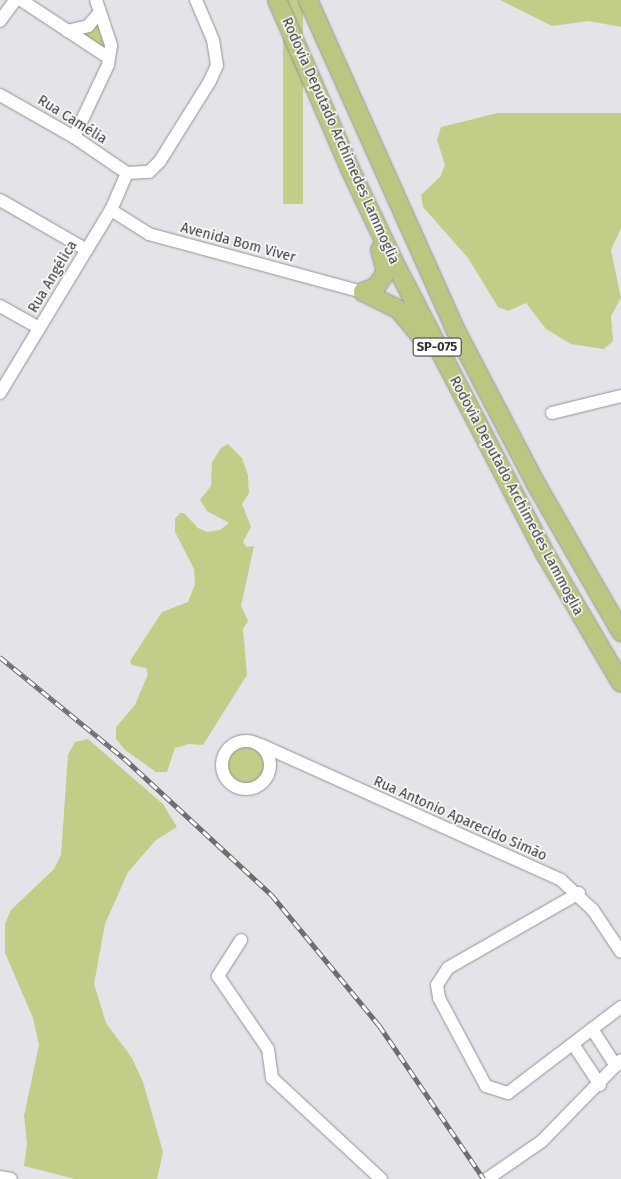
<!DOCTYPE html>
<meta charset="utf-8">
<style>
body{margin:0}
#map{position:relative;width:621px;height:1179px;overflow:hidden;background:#e3e3e8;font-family:"Fira Sans",sans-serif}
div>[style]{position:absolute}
.green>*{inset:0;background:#c4cd88;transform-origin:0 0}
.round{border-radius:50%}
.roads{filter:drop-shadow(0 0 1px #939397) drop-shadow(0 0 1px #939397)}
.minor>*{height:12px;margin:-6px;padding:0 6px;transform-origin:6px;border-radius:6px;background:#fff}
.minor>.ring{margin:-6px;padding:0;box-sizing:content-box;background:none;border:12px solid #fff;border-radius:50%}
.highway>*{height:18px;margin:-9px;padding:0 9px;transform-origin:9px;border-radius:9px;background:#bdc680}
.rail>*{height:4.5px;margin-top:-2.25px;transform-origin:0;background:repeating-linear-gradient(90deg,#fff 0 9px,#6e6e71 0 18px);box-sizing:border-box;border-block:1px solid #6e6e71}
span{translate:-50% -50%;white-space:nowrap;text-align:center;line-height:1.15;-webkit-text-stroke:3px #fff;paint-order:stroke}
.shield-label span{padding:1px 3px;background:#fff;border:1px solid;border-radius:3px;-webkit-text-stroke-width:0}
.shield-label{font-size:13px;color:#333335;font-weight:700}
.street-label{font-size:14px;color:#333335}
</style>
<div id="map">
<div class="green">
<div style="left:283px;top:0;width:20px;height:204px"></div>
<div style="clip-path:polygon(500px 0,621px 0,621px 27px,589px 21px,552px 26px)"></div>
<div style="clip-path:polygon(100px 12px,111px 45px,104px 52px,83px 36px)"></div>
<div style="clip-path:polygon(498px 113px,621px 113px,621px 228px,611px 250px,621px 298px,611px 316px,613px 341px,604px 349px,571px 344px,546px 329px,526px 303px,508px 311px,498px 307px,468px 258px,423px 207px,421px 195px,440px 177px,445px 165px,437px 140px,441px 127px)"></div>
<div style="clip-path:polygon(228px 444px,242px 458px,248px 475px,249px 493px,242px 504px,251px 527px,243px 542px,246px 547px,254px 546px,241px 606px,248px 621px,243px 629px,247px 675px,203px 745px,189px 744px,175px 748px,167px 772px,156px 772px,125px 750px,116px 739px,116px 727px,135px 705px,148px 674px,146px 668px,132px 665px,130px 661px,162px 612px,188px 602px,195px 584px,194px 569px,175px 532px,175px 519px,180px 513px,184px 513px,198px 528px,207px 532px,220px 530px,229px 523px,207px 511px,200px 500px,211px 486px,212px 462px,221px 448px)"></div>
<div style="clip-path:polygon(88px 739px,163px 804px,177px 827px,156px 840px,128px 872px,105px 924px,94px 984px,106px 1023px,132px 1058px,143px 1082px,163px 1152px,157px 1179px,75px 1179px,24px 1166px,27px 1144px,24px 1116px,39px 1045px,33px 1018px,5px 953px,5px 924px,11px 910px,54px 869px,61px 855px,68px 755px,75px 742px)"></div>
<div class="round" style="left:228px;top:747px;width:36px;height:36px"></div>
</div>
<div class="roads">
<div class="minor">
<div style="left:21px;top:0;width:105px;rotate:33.4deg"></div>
<div style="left:0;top:21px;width:26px;rotate:-54deg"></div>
<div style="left:67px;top:31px;width:22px;rotate:-13deg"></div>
<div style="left:88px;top:26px;width:18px;rotate:-49deg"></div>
<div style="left:0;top:95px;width:85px;rotate:29.6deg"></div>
<div style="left:74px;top:137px;width:64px;rotate:34.2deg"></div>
<div style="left:74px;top:137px;width:80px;rotate:-64.7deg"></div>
<div style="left:108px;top:65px;width:20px;rotate:-81deg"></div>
<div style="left:111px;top:45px;width:47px;rotate:-108.4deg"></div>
<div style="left:127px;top:173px;width:22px;rotate:-3deg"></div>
<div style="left:149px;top:172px;width:16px;rotate:-45deg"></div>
<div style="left:160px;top:161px;width:94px;rotate:-58deg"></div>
<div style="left:210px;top:81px;width:17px;rotate:-66deg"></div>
<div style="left:217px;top:65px;width:25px;rotate:-99deg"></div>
<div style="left:213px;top:40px;width:43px;rotate:-113deg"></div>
<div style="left:0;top:200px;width:100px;rotate:29.9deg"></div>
<div style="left:111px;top:210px;width:45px;rotate:32.3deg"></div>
<div style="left:149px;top:234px;width:222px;rotate:15.2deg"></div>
<div style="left:0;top:306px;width:45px;rotate:29.4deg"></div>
<div style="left:0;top:393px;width:214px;rotate:-58.8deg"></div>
<div style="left:111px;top:210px;width:40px;rotate:-66.6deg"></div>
<div style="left:552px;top:413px;width:71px;rotate:-13.8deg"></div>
<div class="ring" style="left:222px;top:741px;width:36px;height:36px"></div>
<div style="left:261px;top:745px;width:329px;rotate:24.2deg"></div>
<div style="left:561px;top:880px;width:44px;rotate:43.2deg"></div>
<div style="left:593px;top:910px;width:50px;rotate:56.3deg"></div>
<div style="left:579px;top:893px;width:151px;rotate:150.2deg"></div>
<div style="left:448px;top:968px;width:20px;rotate:123deg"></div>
<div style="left:437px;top:985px;width:13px;rotate:81deg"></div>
<div style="left:439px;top:998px;width:100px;rotate:61.9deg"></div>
<div style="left:486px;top:1086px;width:23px;rotate:18deg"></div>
<div style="left:508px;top:1093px;width:142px;rotate:-37.3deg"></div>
<div style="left:241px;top:940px;width:43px;rotate:122.6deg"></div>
<div style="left:218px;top:976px;width:88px;rotate:55.6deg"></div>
<div style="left:268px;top:1049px;width:29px;rotate:82deg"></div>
<div style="left:272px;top:1078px;width:149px;rotate:42.8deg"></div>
<div style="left:592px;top:1029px;width:44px;rotate:57deg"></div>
<div style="left:573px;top:1044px;width:49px;rotate:56.6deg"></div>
<div style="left:0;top:1177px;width:11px;rotate:10deg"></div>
<div style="left:487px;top:1179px;width:67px;rotate:-34.6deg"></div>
<div style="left:542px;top:1141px;width:113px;rotate:-45.7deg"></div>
</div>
<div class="highway">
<div style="left:277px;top:0;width:184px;rotate:66.6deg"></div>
<div style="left:350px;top:169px;width:112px;rotate:64.6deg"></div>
<div style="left:398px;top:270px;width:321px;rotate:62.6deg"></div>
<div style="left:546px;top:555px;width:148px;rotate:59.6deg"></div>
<div style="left:308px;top:0;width:360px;rotate:65.9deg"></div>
<div style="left:455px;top:329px;width:175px;rotate:62.4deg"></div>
<div style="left:536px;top:484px;width:171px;rotate:60.1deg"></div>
<div style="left:363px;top:292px;width:39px;rotate:26deg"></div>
<div style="left:398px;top:309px;width:38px;rotate:50deg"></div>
<div style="left:363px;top:292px;width:14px;rotate:-21deg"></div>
<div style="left:376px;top:287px;width:18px;rotate:-56deg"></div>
<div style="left:386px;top:272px;width:23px;rotate:-105deg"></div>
</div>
</div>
<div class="rail">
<div style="left:0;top:657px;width:160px;rotate:39.2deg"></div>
<div style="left:124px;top:758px;width:200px;rotate:42.8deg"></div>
<div style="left:271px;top:894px;width:170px;rotate:50.5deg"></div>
<div style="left:379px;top:1025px;width:186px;rotate:55.7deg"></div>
</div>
<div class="shield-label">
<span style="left:437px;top:347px">SP-075</span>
</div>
<div class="street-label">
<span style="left:72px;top:120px;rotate:32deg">Rua Camélia</span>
<span style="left:340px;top:141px;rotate:66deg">Rodovia Deputado Archimedes Lammoglia</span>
<span style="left:238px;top:243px;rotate:15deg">Avenida Bom Viver</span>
<span style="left:53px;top:277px;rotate:-59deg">Rua Angélica</span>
<span style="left:516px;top:496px;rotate:62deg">Rodovia Deputado Archimedes Lammoglia</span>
<span style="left:460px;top:819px;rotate:24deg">Rua Antonio Aparecido Simão</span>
</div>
</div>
